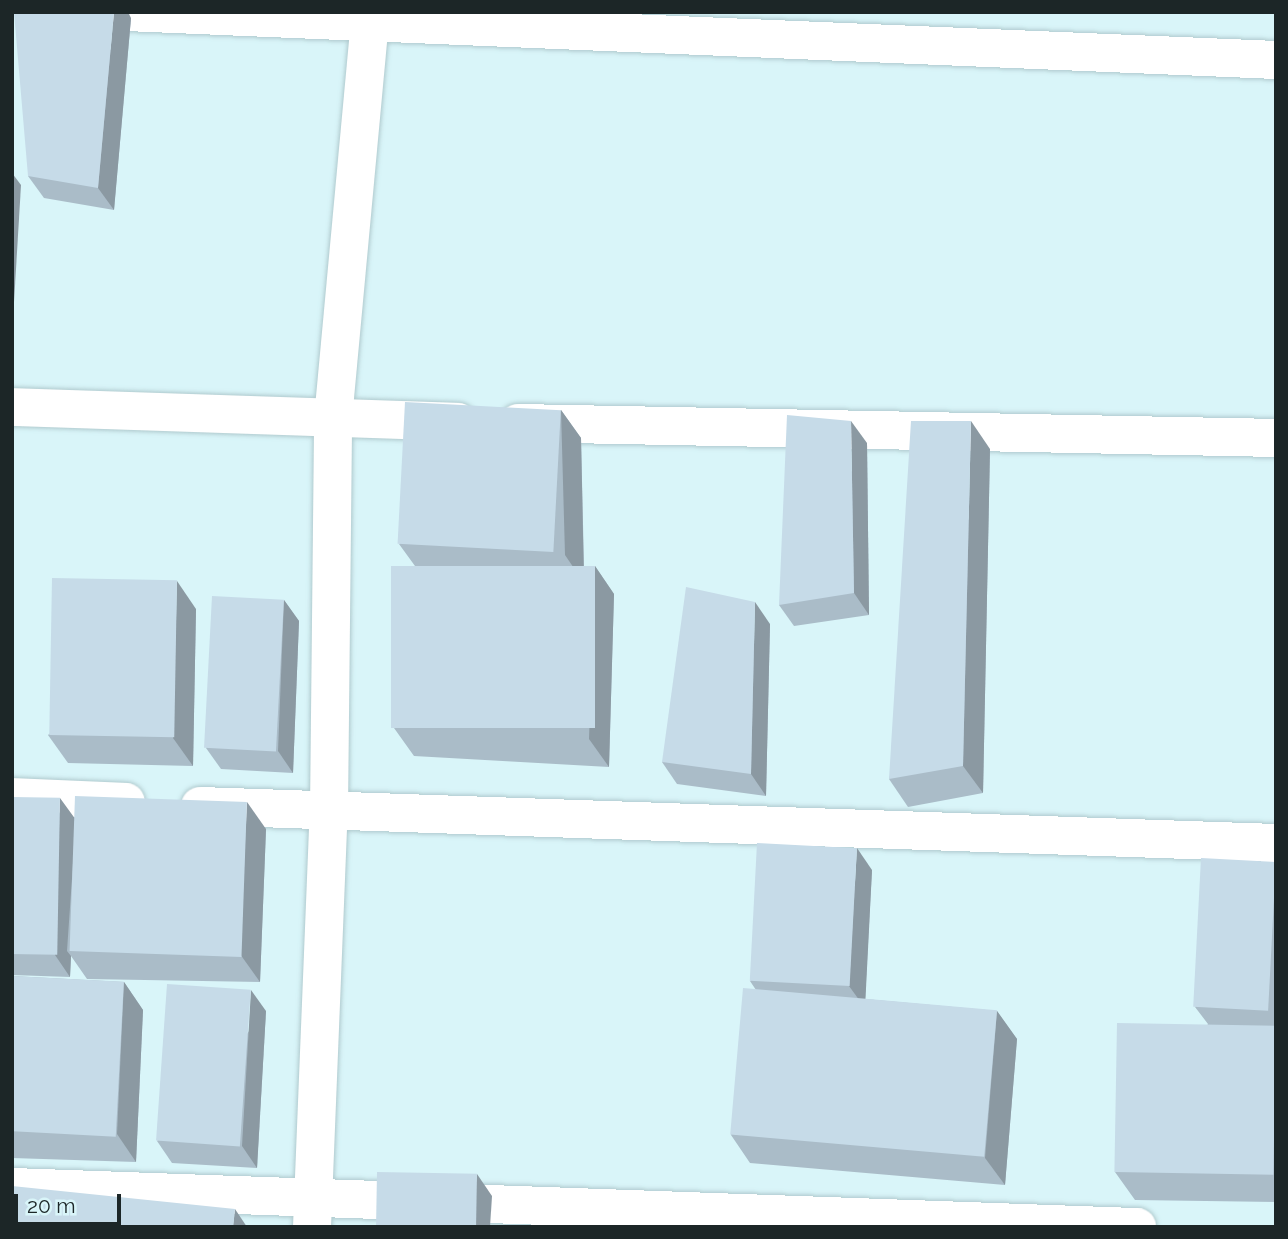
<!DOCTYPE html>
<style>
body{margin:0}
#map{position:relative;width:1288px;height:1239px;overflow:hidden;background:#d9f5f9;font-family:Raleway,sans-serif}
div>[style]{position:absolute}
.roads{filter:drop-shadow(0 0 2px #b0cace) drop-shadow(0 0 2px #b0cace)}
.minor>*{height:38px;margin:-19px;padding:0 19px;transform-origin:19px;border-radius:19px;background:#fff}
.wall>*{inset:0;background:#aabcc8}
.shaded-wall>*{inset:0;background:#8b99a2}
.building>*{inset:0;background:#c6dbe8;transform-origin:0 0}
span{translate:-50% -50%;white-space:nowrap;text-align:center;line-height:1.15;-webkit-text-stroke:7px #d9f5f9;paint-order:stroke}
.frame{position:absolute;inset:0;border:14px solid #1c2627;pointer-events:none}
.scale{position:absolute;left:14px;top:1194px;width:107px;height:32px;box-sizing:border-box;border:4px solid #1c2627;border-top:0;padding-left:9px;font-size:21px;line-height:24px;white-space:nowrap;color:#1c2627;-webkit-text-stroke:5px #d9f5f9;paint-order:stroke}
</style>
<div id="map">
<div class="roads">
<div class="minor">
<div style="left:126px;top:12px;width:1151px;rotate:2.39deg"></div>
<div style="left:12px;top:407px;width:446px;rotate:1.9deg"></div>
<div style="left:518px;top:423px;width:758px;rotate:1.13deg"></div>
<div style="left:12px;top:797px;width:114px;rotate:2.5deg"></div>
<div style="left:200px;top:806px;width:1077px;rotate:1.97deg"></div>
<div style="left:12px;top:1187px;width:1126px;rotate:2.04deg"></div>
<div style="left:312px;top:1227px;width:416px;rotate:-87.7deg"></div>
<div style="left:329px;top:811px;width:392px;rotate:-89.4deg"></div>
<div style="left:333px;top:419px;width:409px;rotate:-84.7deg"></div>
</div>
</div>
<div class="wall">
<div style="clip-path:polygon(131px 18px,114px 210px,44px 198px,28px 176px)"></div>
<div style="clip-path:polygon(561px 410px,581px 438px,584px 566px,595px 566px,614px 594px,609px 767px,414px 756px,394px 728px,415px 566px,399px 544px)"></div>
<div style="clip-path:polygon(867px 443px,869px 615px,794px 626px,779px 605px)"></div>
<div style="clip-path:polygon(990px 449px,983px 793px,908px 807px,889px 779px)"></div>
<div style="clip-path:polygon(284px 600px,299px 621px,293px 773px,221px 769px,206px 748px)"></div>
<div style="clip-path:polygon(196px 609px,193px 766px,68px 763px,48px 735px)"></div>
<div style="clip-path:polygon(770px 624px,766px 796px,677px 784px,662px 762px)"></div>
<div style="clip-path:polygon(12px 797px,73px 817px,266px 829px,260px 982px,87px 979px,71px 956px,70px 977px,12px 975px)"></div>
<div style="clip-path:polygon(1276px 862px,1276px 1202px,1135px 1200px,1115px 1172px,1208px 1024px,1195px 1007px)"></div>
<div style="clip-path:polygon(872px 870px,865px 999px,997px 1011px,1017px 1039px,1005px 1185px,750px 1163px,731px 1135px,756px 990px,750px 981px)"></div>
<div style="clip-path:polygon(12px 976px,124px 982px,143px 1010px,136px 1162px,12px 1158px)"></div>
<div style="clip-path:polygon(266px 1011px,257px 1168px,172px 1163px,157px 1141px)"></div>
</div>
<div class="shaded-wall">
<div style="clip-path:polygon(114px 12px,128px 12px,131px 18px,114px 210px,98px 188px)"></div>
<div style="clip-path:polygon(12px 173px,21px 185px,12px 336px)"></div>
<div style="clip-path:polygon(561px 410px,581px 438px,584px 583px,565px 555px)"></div>
<div style="clip-path:polygon(851px 421px,867px 443px,869px 615px,854px 593px)"></div>
<div style="clip-path:polygon(971px 421px,990px 449px,983px 793px,963px 766px)"></div>
<div style="clip-path:polygon(595px 566px,614px 594px,609px 767px,589px 739px)"></div>
<div style="clip-path:polygon(177px 581px,196px 609px,193px 766px,173px 738px)"></div>
<div style="clip-path:polygon(284px 600px,299px 621px,293px 773px,278px 751px)"></div>
<div style="clip-path:polygon(755px 602px,770px 624px,766px 796px,751px 774px)"></div>
<div style="clip-path:polygon(60px 798px,76px 820px,67px 951px,71px 956px,70px 977px,55px 955px)"></div>
<div style="clip-path:polygon(247px 802px,266px 829px,260px 982px,240px 954px)"></div>
<div style="clip-path:polygon(857px 848px,872px 870px,865px 1008px,849px 986px)"></div>
<div style="clip-path:polygon(124px 982px,143px 1010px,136px 1162px,117px 1134px)"></div>
<div style="clip-path:polygon(251px 990px,266px 1011px,257px 1168px,242px 1146px)"></div>
<div style="clip-path:polygon(997px 1011px,1017px 1039px,1005px 1185px,985px 1158px)"></div>
<div style="clip-path:polygon(477px 1174px,492px 1196px,490px 1227px,472px 1227px)"></div>
<div style="clip-path:polygon(235px 1209px,247px 1227px,233px 1227px)"></div>
</div>
<div class="building">
<div style="clip-path:polygon(14px 12px,114px 12px,98px 188px,28px 176px)"></div>
<div style="left:405px;top:402px;width:156px;height:142px;rotate:3deg"></div>
<div style="clip-path:polygon(787px 415px,851px 421px,854px 593px,779px 605px)"></div>
<div style="clip-path:polygon(911px 421px,971px 421px,963px 766px,889px 779px)"></div>
<div style="left:391px;top:566px;width:204px;height:162px"></div>
<div style="left:52px;top:578px;width:125px;height:157px;rotate:1deg"></div>
<div style="clip-path:polygon(686px 587px,755px 602px,751px 774px,662px 762px)"></div>
<div style="left:212px;top:596px;width:72px;height:152px;rotate:3deg"></div>
<div style="left:75px;top:796px;width:172px;height:155px;rotate:2deg"></div>
<div style="left:12px;top:797px;width:48px;height:157px;rotate:1deg"></div>
<div style="left:757px;top:843px;width:100px;height:138px;rotate:3deg"></div>
<div style="left:1201px;top:858px;width:75px;height:149px;rotate:3deg"></div>
<div style="left:12px;top:976px;width:112px;height:155px;rotate:3deg"></div>
<div style="left:167px;top:984px;width:84px;height:157px;rotate:4deg"></div>
<div style="left:743px;top:988px;width:255px;height:147px;rotate:5deg"></div>
<div style="left:1117px;top:1023px;width:159px;height:149px;rotate:1deg"></div>
<div style="left:377px;top:1172px;width:100px;height:55px;rotate:1deg"></div>
<div style="clip-path:polygon(12px 1186px,235px 1209px,233px 1227px,12px 1227px)"></div>
</div>
<div class="frame"></div>
<div class="scale">20 m</div>
</div>
